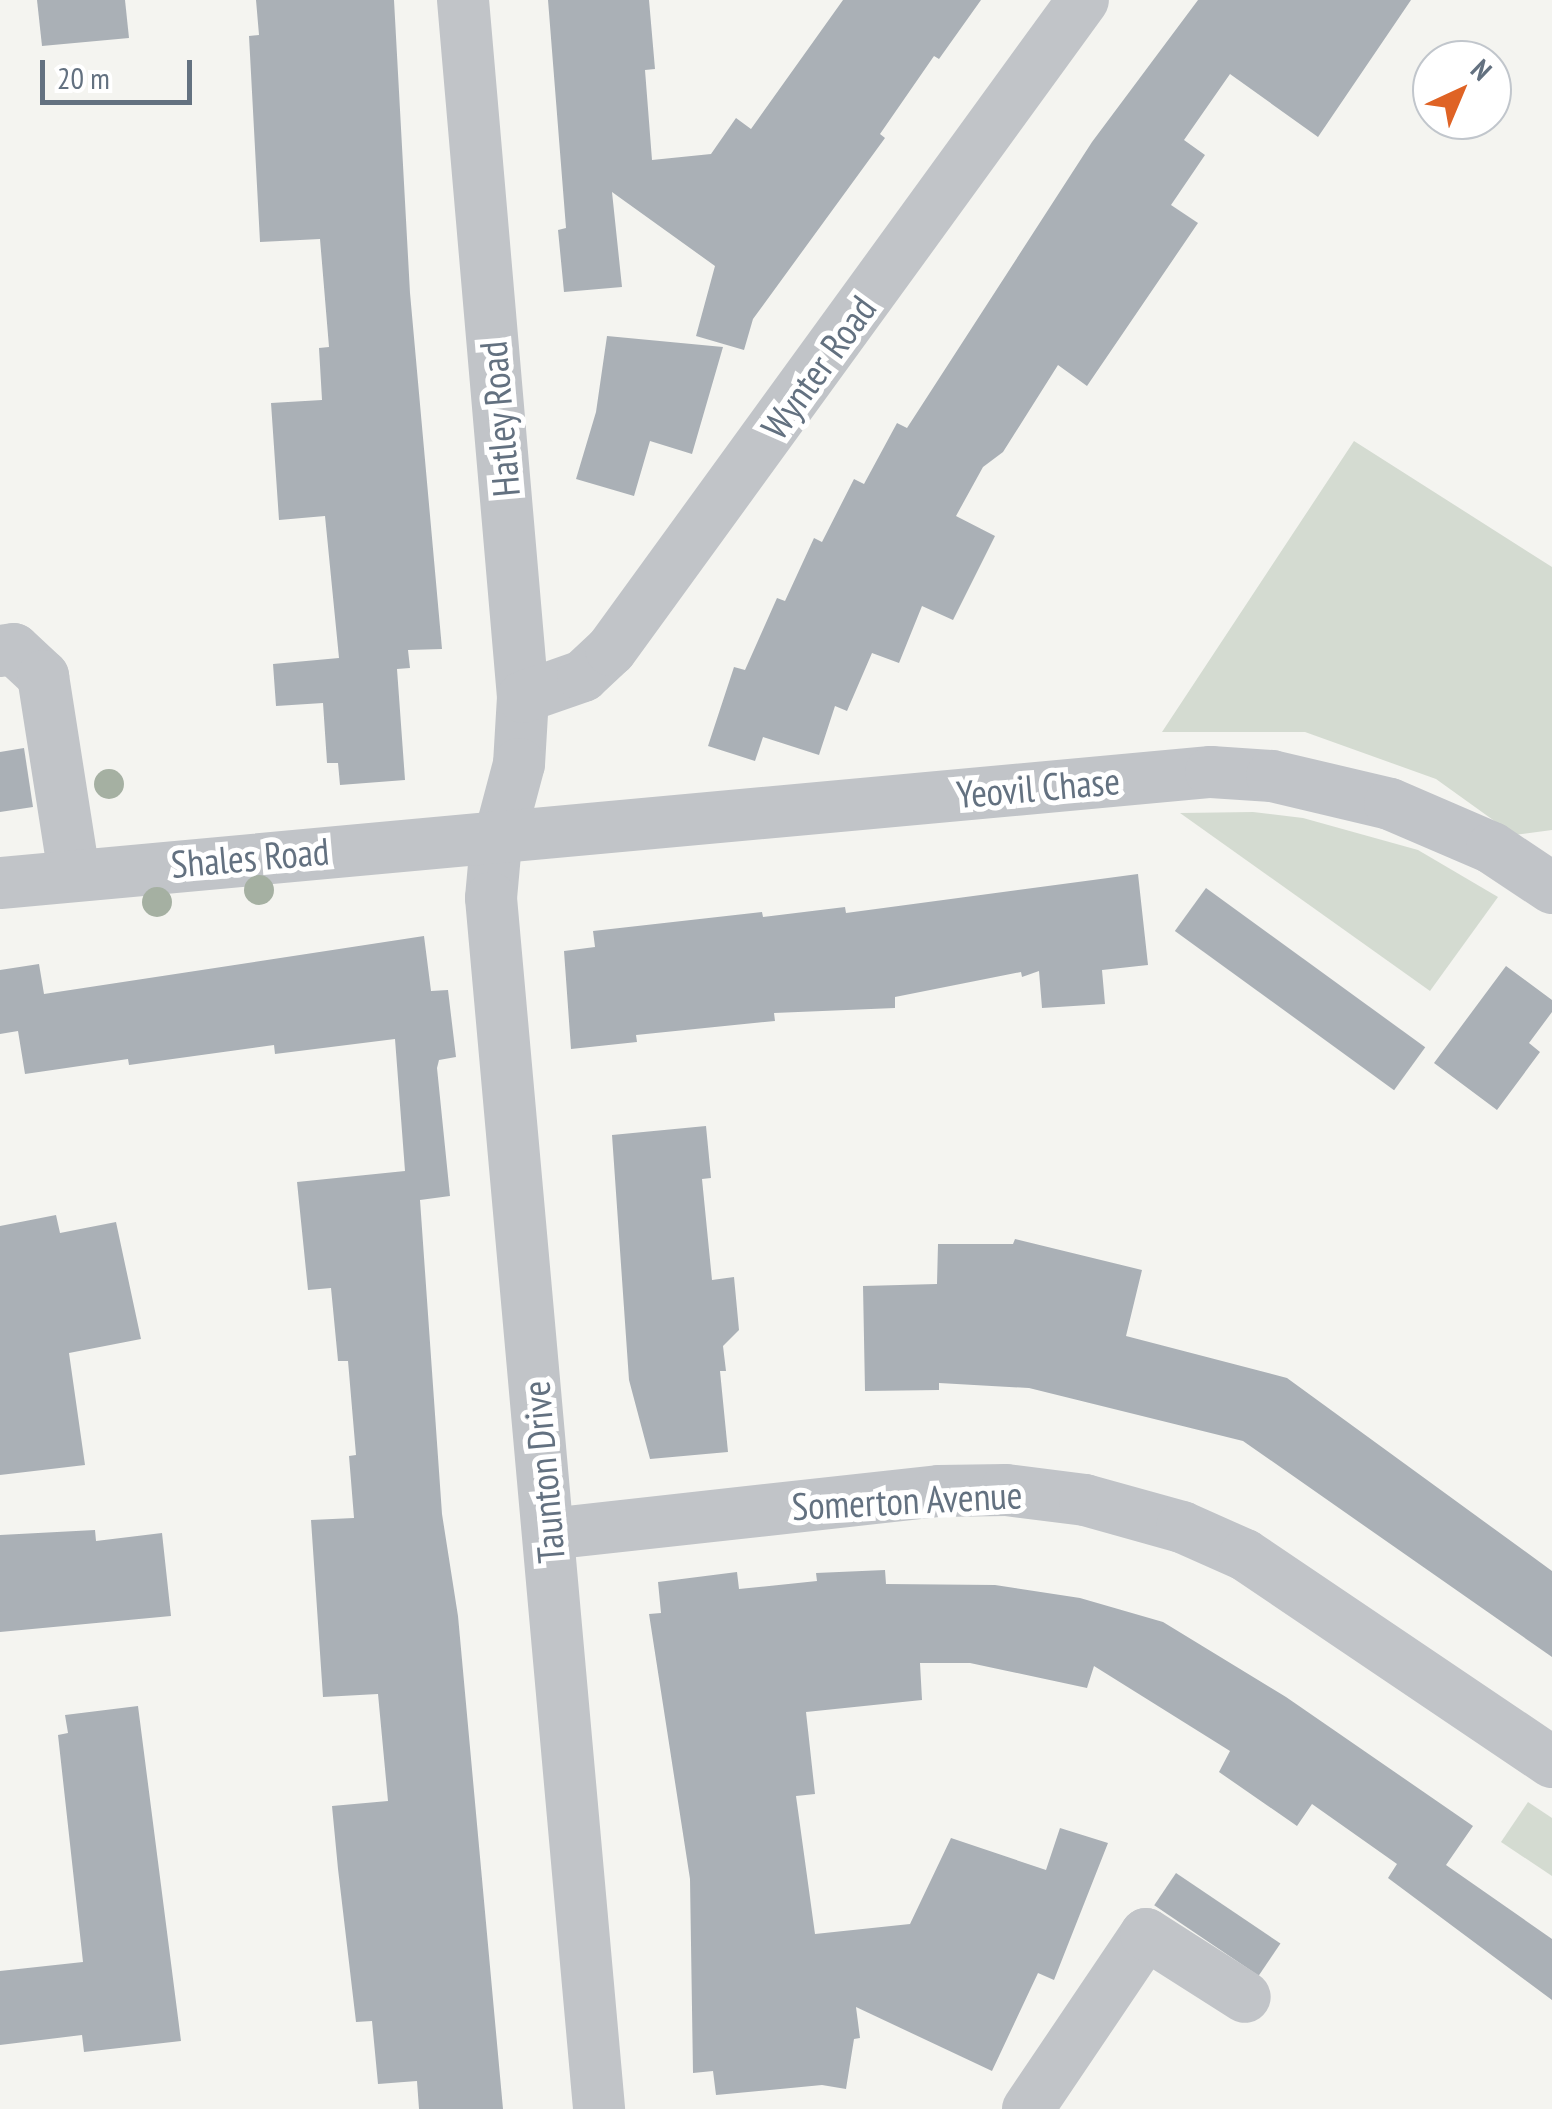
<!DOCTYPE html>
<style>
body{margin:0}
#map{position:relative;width:1552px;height:2109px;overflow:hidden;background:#f4f4f0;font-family:"PT Sans Narrow",sans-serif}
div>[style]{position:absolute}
.green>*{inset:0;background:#d4dbd1}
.building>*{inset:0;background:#aab0b6;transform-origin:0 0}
.minor>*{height:52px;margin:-26px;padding:0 26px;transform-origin:26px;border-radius:26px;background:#c1c4c8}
.trees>*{width:30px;height:30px;margin:-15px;border-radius:50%;background:#a5b0a2}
span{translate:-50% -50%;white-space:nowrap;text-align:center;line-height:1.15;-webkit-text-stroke:10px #fff;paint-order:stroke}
.street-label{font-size:38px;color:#637180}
.north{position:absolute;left:1412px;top:40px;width:100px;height:100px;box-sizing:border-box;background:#fff;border:2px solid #c1c6cc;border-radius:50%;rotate:44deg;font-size:28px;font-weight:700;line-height:40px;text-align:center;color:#637180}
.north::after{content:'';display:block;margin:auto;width:35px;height:45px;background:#df6325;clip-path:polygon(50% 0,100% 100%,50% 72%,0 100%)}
.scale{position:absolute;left:40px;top:60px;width:152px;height:45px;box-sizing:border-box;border:5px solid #637180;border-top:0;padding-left:12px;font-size:30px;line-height:35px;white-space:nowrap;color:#637180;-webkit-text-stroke:8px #fff;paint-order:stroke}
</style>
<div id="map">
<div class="green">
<div style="clip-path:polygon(1354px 441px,1552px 567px,1552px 830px,1514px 835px,1436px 779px,1305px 732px,1162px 732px)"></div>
<div style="clip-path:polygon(1253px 812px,1303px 818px,1418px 850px,1498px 897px,1430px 991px,1180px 813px)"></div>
<div style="clip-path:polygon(1528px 1802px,1552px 1818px,1552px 1876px,1501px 1842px)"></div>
</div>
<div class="building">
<div style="clip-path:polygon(37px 0,125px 0,129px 38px,42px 46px)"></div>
<div style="clip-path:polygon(256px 0,394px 0,410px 293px,442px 649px,408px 650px,410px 668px,397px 669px,405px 780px,340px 785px,338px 763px,327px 763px,323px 703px,276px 706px,273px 664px,339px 658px,325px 516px,279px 520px,271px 403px,322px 400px,319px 348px,329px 347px,320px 239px,260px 242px,249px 36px,259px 35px)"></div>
<div style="clip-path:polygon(548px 0,649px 0,655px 69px,645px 70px,652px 160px,711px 154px,736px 118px,751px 129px,843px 0,981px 0,939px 59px,934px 56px,880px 134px,885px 138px,753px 319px,744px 350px,696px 336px,715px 266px,612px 192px,622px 287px,564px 292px,558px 230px,566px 228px)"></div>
<div style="clip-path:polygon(1198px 0,1411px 0,1318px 137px,1230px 74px,1184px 140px,1205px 155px,1171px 205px,1198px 223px,1087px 386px,1058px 365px,1003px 452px,983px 467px,956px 516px,995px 536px,953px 620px,922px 606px,899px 663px,872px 653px,847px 711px,835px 706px,819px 755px,763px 737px,755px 761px,708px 746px,734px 667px,745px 670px,777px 598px,785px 601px,814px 538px,822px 542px,854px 479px,864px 484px,897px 423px,907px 428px,1092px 142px)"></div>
<div style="clip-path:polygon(607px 336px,723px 347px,692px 454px,650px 441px,634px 496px,576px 479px,596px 412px)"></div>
<div style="clip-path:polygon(24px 748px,33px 807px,0 812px,0 752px)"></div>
<div style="clip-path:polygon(1138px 874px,1148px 965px,1102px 970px,1105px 1004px,1042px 1008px,1039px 971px,1022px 977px,1021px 972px,895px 997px,895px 1008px,774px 1013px,775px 1021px,636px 1035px,637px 1042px,571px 1049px,564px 951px,595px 947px,593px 931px,762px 912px,763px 917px,845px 907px,846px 913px)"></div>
<div style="left:1206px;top:888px;width:271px;height:53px;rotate:36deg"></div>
<div style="clip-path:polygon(424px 936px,431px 991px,448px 990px,456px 1057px,439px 1060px,437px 1068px,450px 1196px,420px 1200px,442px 1514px,458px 1616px,503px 2109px,419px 2109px,417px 2081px,378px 2084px,372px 2021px,356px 2022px,338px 1869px,332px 1806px,388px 1801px,378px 1694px,323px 1697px,311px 1520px,354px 1518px,349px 1456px,356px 1455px,348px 1361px,338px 1361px,331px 1288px,308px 1290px,297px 1182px,405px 1171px,395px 1039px,275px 1054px,274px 1045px,129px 1065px,128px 1059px,25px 1074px,18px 1031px,0 1034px,0 970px,39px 964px,44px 994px)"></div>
<div style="clip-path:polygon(1506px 966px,1552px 1000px,1552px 1012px,1529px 1043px,1540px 1052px,1497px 1110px,1434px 1063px)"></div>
<div style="clip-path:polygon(706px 1126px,711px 1178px,702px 1179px,712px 1280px,734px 1277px,739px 1330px,723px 1346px,726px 1371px,720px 1371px,728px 1452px,650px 1459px,629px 1380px,612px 1135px)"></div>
<div style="clip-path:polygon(56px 1215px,60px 1233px,116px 1222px,141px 1339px,69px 1353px,85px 1465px,0 1475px,0 1226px)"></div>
<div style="clip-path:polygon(1015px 1239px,1142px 1270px,1126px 1336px,1287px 1378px,1552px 1571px,1552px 1657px,1243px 1441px,1029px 1388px,939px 1383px,939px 1390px,865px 1391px,863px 1286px,937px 1284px,938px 1244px,1013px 1244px)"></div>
<div style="clip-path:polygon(95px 1530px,96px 1541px,162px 1533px,171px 1616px,0 1632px,0 1535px)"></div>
<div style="clip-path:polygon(885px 1570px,886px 1584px,995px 1585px,1080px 1598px,1163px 1622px,1286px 1697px,1473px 1826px,1446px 1865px,1552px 1939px,1552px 2000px,1388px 1878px,1397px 1864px,1312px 1804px,1297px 1826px,1219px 1772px,1230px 1751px,1094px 1666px,1087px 1688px,970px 1663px,920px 1663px,922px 1700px,806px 1712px,815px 1794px,796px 1796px,815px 1934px,910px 1924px,951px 1838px,1046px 1870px,1060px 1828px,1108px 1843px,1054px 1980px,1038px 1973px,992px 2071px,856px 2007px,860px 2038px,854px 2039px,846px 2089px,822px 2085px,716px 2095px,713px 2071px,693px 2073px,690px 1879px,649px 1614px,661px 1613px,658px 1582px,737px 1572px,739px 1589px,817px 1581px,816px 1573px)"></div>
<div style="clip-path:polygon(138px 1706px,181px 2041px,84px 2052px,82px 2035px,0 2045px,0 1971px,83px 1962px,58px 1735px,68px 1733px,65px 1715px)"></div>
<div style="left:1176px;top:1873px;width:126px;height:39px;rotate:34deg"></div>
</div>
<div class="minor">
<div style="left:463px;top:0;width:700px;rotate:85.08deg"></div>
<div style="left:523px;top:697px;width:67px;rotate:93.4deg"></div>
<div style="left:519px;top:764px;width:93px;rotate:104.9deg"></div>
<div style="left:495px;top:854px;width:44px;rotate:95.2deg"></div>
<div style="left:491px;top:898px;width:1216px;rotate:84.9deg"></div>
<div style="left:0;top:651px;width:14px;rotate:-8deg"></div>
<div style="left:14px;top:649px;width:40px;rotate:43deg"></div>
<div style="left:43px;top:676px;width:200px;rotate:81.1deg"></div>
<div style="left:523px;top:697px;width:64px;rotate:-19.3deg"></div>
<div style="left:583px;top:676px;width:38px;rotate:-43deg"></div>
<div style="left:611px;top:650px;width:803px;rotate:-54.01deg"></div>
<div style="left:0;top:883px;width:1216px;rotate:-5.24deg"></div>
<div style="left:1211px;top:772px;width:61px;rotate:3.8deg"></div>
<div style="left:1272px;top:776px;width:121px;rotate:13.3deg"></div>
<div style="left:1390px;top:804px;width:111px;rotate:23.3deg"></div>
<div style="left:1492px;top:848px;width:72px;rotate:33.7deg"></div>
<div style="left:549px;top:1534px;width:392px;rotate:-6.3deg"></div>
<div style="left:939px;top:1491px;width:67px;rotate:-0.9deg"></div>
<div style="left:1006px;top:1490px;width:80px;rotate:7.2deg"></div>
<div style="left:1085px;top:1500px;width:101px;rotate:15.6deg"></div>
<div style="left:1182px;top:1527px;width:69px;rotate:24deg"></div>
<div style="left:1245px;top:1555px;width:370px;rotate:34deg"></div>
<div style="left:1028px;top:2109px;width:211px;rotate:-56deg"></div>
<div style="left:1146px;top:1934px;width:117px;rotate:32.5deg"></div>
</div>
<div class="trees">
<div style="left:109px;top:784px"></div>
<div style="left:259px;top:890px"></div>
<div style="left:157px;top:902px"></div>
</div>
<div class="street-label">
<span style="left:818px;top:367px;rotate:-54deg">Wynter Road</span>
<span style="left:499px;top:419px;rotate:-95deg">Hatley Road</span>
<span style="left:1038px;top:787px;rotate:-5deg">Yeovil Chase</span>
<span style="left:250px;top:857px;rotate:-5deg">Shales Road</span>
<span style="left:543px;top:1472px;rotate:-95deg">Taunton Drive</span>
<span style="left:907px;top:1500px;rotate:-3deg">Somerton Avenue</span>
</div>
<div class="north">N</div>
<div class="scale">20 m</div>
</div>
